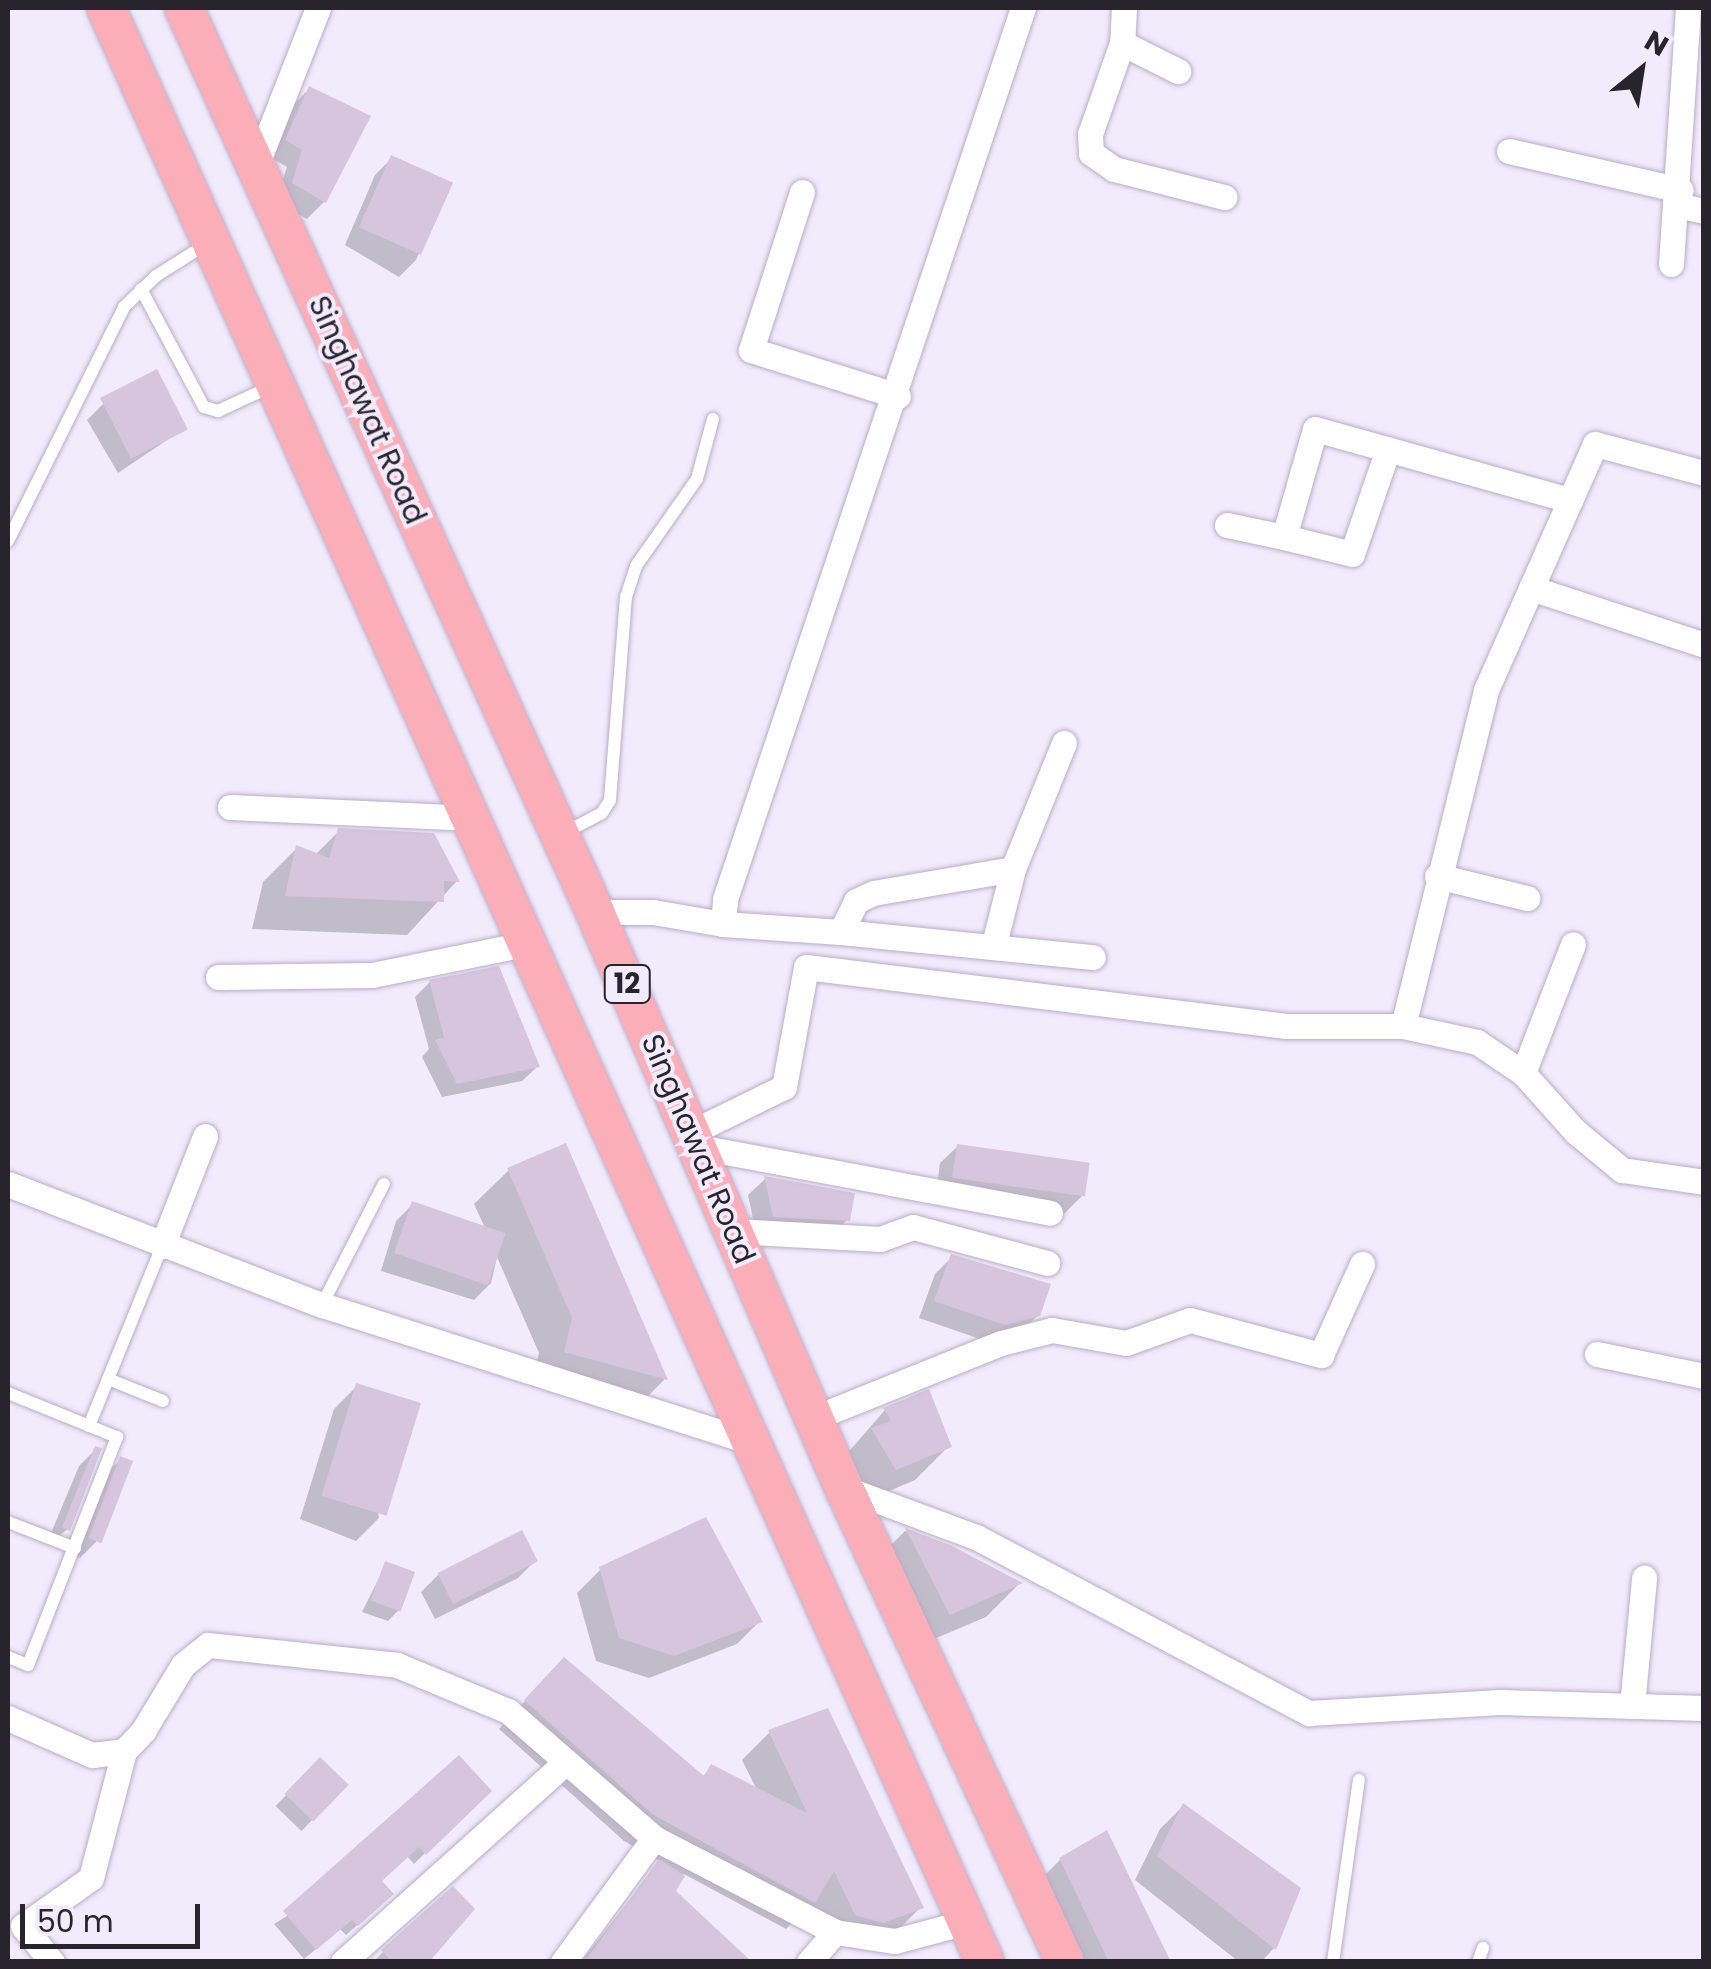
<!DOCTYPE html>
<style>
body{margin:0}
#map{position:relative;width:1711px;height:1969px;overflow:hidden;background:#f2ebfc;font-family:Poppins,sans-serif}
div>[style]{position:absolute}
.shadow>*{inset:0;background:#0003;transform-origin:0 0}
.building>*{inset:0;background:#d7c5dd;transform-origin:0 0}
.roads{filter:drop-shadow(0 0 2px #b8adc7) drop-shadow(0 0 2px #b8adc7)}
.lane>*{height:12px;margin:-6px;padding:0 6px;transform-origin:6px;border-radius:6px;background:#fff}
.street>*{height:25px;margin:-12.5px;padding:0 12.5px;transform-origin:12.5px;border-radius:12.5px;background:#fff}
.primary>*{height:38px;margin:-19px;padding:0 19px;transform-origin:19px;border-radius:19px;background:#fbadb8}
span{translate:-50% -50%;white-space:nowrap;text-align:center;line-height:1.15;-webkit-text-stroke:8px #f2ebfc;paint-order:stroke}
.shield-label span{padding:2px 8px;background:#f2ebfc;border:2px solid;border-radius:8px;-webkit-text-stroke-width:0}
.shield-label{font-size:28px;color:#28242e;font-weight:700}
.street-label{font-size:30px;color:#28242e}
.frame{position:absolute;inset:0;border:10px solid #28242e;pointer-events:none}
.north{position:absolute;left:1591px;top:20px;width:100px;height:100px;-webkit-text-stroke:8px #f2ebfc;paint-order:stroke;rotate:30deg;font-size:28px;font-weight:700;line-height:40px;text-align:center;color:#28242e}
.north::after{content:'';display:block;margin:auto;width:35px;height:45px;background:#28242e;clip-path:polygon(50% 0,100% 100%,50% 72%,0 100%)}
.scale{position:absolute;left:20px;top:1904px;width:180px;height:45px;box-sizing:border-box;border:5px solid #28242e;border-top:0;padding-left:12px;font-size:30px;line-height:35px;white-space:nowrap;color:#28242e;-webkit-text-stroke:8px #f2ebfc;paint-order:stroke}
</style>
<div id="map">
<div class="shadow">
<div style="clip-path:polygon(309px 89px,324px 202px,307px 219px,276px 201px,287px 167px,270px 157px,292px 106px)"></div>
<div style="clip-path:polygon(392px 158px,450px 184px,416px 260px,399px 277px,345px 245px,375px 175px)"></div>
<div style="clip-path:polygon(104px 403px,185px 428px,118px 473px,87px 420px)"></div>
<div style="clip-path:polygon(339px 831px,457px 881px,407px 935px,252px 929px,263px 882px,297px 848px,315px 855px)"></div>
<div style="clip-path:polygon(430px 982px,537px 1067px,522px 1081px,442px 1097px,422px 1057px,429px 1049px,415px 997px)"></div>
<div style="clip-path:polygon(958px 1146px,1082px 1196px,1065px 1213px,936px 1194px,940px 1163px)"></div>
<div style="clip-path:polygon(564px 1147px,665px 1379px,631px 1413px,531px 1386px,539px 1353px,497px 1257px,491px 1283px,474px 1300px,381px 1271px,396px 1221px,413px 1204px,485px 1228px,474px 1204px,509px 1170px)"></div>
<div style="clip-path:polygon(765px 1179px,847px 1220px,830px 1237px,756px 1233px,748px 1195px)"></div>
<div style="clip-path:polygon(952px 1257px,1038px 1315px,1020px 1333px,986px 1341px,919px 1318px,935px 1274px)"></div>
<div style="clip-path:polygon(357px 1386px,379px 1518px,356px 1541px,300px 1519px,334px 1409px)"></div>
<div style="clip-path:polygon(885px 1410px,949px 1446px,915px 1480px,861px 1503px,838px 1464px)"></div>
<div style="clip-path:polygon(96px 1449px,68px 1529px,46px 1545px,79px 1466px)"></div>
<div style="clip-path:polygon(121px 1459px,97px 1541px,80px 1558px,73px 1555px,104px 1476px)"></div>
<div style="clip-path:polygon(905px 1531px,949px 1547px,1019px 1584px,986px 1617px,915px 1647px,872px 1564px)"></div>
<div style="clip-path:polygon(535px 1561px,518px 1578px,435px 1619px,421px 1592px,438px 1575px)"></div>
<div style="clip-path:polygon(386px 1564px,399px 1610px,388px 1621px,362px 1612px)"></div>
<div style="clip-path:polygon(600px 1570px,760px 1621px,737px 1644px,649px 1678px,596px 1661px,577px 1593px)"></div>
<div style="clip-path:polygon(537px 1688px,702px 1777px,712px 1767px,757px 1790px,742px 1760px,770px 1732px,921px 1907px,893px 1935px,854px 1949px,828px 1942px,810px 1905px,786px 1929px,684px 1874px,672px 1891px,742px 1962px,581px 1962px,660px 1861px,624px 1841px,499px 1729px)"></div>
<div style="left:320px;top:1760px;width:36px;height:64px;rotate:44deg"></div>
<div style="clip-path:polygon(489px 1791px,414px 1864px,407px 1856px,379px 1881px,380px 1905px,346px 1935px,340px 1929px,304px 1959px,274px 1924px)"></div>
<div style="clip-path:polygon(1183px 1806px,1274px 1948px,1261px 1962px,1239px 1962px,1135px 1880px,1160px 1829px)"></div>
<div style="clip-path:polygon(1060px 1860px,1168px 1962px,1075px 1962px,1037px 1883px)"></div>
<div style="clip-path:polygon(383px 1952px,423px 1962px,373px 1962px)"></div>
</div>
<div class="building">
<div style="clip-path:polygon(309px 86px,371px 116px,326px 203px,292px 183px,302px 150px,285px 140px)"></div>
<div style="left:391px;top:155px;width:68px;height:79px;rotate:24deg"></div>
<div style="left:157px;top:369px;width:68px;height:64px;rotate:63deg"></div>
<div style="clip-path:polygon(338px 828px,434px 833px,460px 882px,444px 881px,444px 902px,285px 896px,296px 845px,329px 858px)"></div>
<div style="clip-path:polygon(499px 966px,540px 1067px,457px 1084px,435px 1040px,444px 1037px,429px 980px)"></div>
<div style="clip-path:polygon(566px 1143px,668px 1380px,564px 1352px,572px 1318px,507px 1168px)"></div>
<div style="left:957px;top:1144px;width:134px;height:34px;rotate:8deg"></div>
<div style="clip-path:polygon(764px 1176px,855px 1193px,850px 1221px,773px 1217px)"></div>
<div style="left:412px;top:1201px;width:99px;height:55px;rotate:19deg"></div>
<div style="clip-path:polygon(951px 1254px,1051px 1284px,1040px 1316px,1005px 1325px,934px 1301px)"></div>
<div style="left:356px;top:1383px;width:68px;height:118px;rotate:17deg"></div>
<div style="clip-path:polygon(929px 1389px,952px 1447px,896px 1470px,871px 1428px,891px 1421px,883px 1408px)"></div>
<div style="clip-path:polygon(95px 1446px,102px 1448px,70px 1531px,62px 1527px)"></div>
<div style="left:120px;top:1456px;width:14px;height:88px;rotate:21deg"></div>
<div style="clip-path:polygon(706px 1517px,763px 1622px,674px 1656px,619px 1638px,599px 1567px)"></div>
<div style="clip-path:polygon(905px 1528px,950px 1545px,1023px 1583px,950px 1615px)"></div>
<div style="left:522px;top:1530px;width:35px;height:95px;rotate:63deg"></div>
<div style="left:385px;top:1561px;width:32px;height:42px;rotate:20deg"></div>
<div style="clip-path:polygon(564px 1657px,704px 1776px,711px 1764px,807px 1813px,768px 1730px,828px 1708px,924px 1908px,883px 1923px,855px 1915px,834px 1871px,815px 1903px,652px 1814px,524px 1700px)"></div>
<div style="clip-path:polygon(459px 1755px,492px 1791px,426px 1855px,419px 1847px,382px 1881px,394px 1894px,358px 1926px,352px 1920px,316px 1950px,283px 1911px)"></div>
<div style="left:320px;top:1757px;width:40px;height:51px;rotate:44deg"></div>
<div style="clip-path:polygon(1183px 1803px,1301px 1888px,1276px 1950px,1157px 1856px)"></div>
<div style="clip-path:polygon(1107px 1830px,1146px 1911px,1171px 1962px,1109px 1962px,1059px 1858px)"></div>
<div style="clip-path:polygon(659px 1859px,685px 1876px,676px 1891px,752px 1962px,584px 1962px)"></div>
<div style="clip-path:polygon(453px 1886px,475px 1909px,429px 1962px,392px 1962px,381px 1950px)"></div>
</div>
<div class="roads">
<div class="lane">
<div style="left:141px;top:289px;width:134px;rotate:61.9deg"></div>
<div style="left:204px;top:407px;width:15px;rotate:16deg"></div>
<div style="left:218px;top:411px;width:60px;rotate:-24.8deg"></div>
<div style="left:8px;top:541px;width:261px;rotate:-63.6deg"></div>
<div style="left:124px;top:307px;width:45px;rotate:-44.1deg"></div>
<div style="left:156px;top:276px;width:62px;rotate:-32.4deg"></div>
<div style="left:562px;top:834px;width:45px;rotate:-27.7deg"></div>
<div style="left:602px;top:813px;width:15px;rotate:-58deg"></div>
<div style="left:610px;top:800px;width:204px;rotate:-85.5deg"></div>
<div style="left:626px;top:597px;width:33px;rotate:-72deg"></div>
<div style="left:636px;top:566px;width:106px;rotate:-55deg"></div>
<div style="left:697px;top:479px;width:62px;rotate:-75.1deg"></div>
<div style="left:322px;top:1305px;width:136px;rotate:-62.9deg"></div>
<div style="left:108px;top:1379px;width:59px;rotate:21.8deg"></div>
<div style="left:8px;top:1393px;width:118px;rotate:22deg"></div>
<div style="left:117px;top:1437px;width:245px;rotate:111.3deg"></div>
<div style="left:28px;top:1665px;width:22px;rotate:-158deg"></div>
<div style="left:89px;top:1426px;width:194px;rotate:-67.9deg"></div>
<div style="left:8px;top:1522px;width:72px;rotate:21.2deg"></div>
<div style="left:1333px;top:1962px;width:184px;rotate:-81.9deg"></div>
<div style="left:1478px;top:1962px;width:15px;rotate:-70deg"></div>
</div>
<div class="street">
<div style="left:1124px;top:8px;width:35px;rotate:93deg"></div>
<div style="left:1122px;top:43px;width:63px;rotate:26.6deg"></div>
<div style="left:1122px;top:43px;width:96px;rotate:109.4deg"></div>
<div style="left:1090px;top:134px;width:19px;rotate:87deg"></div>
<div style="left:1091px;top:153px;width:28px;rotate:35deg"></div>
<div style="left:1114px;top:169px;width:114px;rotate:14.3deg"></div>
<div style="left:1509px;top:151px;width:176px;rotate:12.8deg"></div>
<div style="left:256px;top:166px;width:170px;rotate:-68.6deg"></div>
<div style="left:802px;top:192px;width:166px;rotate:107.9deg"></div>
<div style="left:751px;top:350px;width:154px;rotate:17.4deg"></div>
<div style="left:1678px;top:205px;width:27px;rotate:13deg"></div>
<div style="left:1671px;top:264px;width:257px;rotate:-86.2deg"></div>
<div style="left:1227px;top:525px;width:58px;rotate:11.9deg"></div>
<div style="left:1284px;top:537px;width:112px;rotate:-74deg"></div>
<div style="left:1315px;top:429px;width:265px;rotate:15.6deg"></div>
<div style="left:1284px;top:537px;width:70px;rotate:14deg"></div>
<div style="left:1352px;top:554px;width:111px;rotate:-71.1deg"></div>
<div style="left:1531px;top:588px;width:182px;rotate:18.2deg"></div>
<div style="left:230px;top:807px;width:238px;rotate:2.6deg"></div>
<div style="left:1437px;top:876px;width:93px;rotate:13.7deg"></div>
<div style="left:595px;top:912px;width:58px"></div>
<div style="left:653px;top:912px;width:71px;rotate:9.7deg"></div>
<div style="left:723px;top:924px;width:25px;rotate:-85deg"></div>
<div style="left:725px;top:899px;width:940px;rotate:-71.51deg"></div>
<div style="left:723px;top:924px;width:118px;rotate:3.9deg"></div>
<div style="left:841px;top:932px;width:34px;rotate:-64deg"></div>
<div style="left:856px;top:901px;width:19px;rotate:-25deg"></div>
<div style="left:873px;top:893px;width:142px;rotate:-9.7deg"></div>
<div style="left:1013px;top:869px;width:136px;rotate:-68deg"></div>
<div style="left:841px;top:932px;width:253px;rotate:5.7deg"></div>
<div style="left:994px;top:944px;width:77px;rotate:-75.8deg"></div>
<div style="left:218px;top:977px;width:154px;rotate:-0.7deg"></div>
<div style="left:372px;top:975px;width:156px;rotate:-11.5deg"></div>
<div style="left:1403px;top:1026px;width:346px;rotate:-76.1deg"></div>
<div style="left:1486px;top:690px;width:269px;rotate:-66.1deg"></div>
<div style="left:1595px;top:444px;width:113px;rotate:14.9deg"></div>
<div style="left:1523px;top:1073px;width:138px;rotate:-68.8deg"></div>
<div style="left:692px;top:1132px;width:102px;rotate:-26.1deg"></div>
<div style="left:784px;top:1087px;width:122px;rotate:-79.6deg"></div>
<div style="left:806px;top:967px;width:484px;rotate:7deg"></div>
<div style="left:1286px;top:1026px;width:117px"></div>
<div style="left:1403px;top:1026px;width:76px;rotate:12.2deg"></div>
<div style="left:1477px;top:1042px;width:55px;rotate:34deg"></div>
<div style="left:1523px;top:1073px;width:79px;rotate:48.1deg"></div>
<div style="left:1576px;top:1132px;width:60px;rotate:39.6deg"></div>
<div style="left:1622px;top:1170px;width:83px;rotate:8.3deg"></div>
<div style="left:699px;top:1147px;width:357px;rotate:10.6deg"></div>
<div style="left:8px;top:1184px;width:337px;rotate:21.1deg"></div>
<div style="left:322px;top:1305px;width:445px;rotate:17.7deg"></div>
<div style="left:734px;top:1231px;width:146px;rotate:3.1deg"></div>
<div style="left:880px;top:1239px;width:35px;rotate:-20deg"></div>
<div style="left:913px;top:1227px;width:139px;rotate:15deg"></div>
<div style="left:162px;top:1246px;width:118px;rotate:-68.6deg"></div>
<div style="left:1597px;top:1354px;width:109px;rotate:11.6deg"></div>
<div style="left:814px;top:1418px;width:201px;rotate:-21.9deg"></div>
<div style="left:1001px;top:1343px;width:53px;rotate:-14.3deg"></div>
<div style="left:1052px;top:1330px;width:75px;rotate:10deg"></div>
<div style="left:1126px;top:1343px;width:68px;rotate:-19.8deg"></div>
<div style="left:1190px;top:1320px;width:136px;rotate:15deg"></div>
<div style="left:1321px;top:1355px;width:100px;rotate:-65.7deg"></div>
<div style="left:844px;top:1488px;width:141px;rotate:20.4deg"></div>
<div style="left:976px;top:1537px;width:377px;rotate:27.9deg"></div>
<div style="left:1309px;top:1713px;width:191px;rotate:-3.3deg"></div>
<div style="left:1500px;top:1702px;width:204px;rotate:1.7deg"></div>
<div style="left:1632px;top:1706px;width:129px;rotate:-84.6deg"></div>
<div style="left:8px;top:1718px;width:92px;rotate:23.8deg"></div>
<div style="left:92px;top:1755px;width:32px;rotate:-7deg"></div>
<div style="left:124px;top:1751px;width:28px;rotate:-46deg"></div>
<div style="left:143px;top:1731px;width:77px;rotate:-58.8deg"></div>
<div style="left:183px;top:1665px;width:32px;rotate:-39deg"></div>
<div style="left:208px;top:1645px;width:190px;rotate:6deg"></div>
<div style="left:397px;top:1665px;width:120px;rotate:22.5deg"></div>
<div style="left:508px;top:1711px;width:194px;rotate:41deg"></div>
<div style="left:654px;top:1838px;width:204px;rotate:27.4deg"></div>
<div style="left:835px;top:1932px;width:61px;rotate:8.5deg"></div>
<div style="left:895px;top:1941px;width:73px;rotate:-15deg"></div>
<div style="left:52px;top:1962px;width:46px;rotate:-128.9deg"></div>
<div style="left:23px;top:1926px;width:83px;rotate:-35.2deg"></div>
<div style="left:91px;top:1878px;width:131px;rotate:-75.4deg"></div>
<div style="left:343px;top:1962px;width:300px;rotate:-41.9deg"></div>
<div style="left:563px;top:1962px;width:154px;rotate:-53.7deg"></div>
<div style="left:809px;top:1962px;width:40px;rotate:-49deg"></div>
</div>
<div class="primary">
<div style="left:106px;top:8px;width:2143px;rotate:65.78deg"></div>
<div style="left:184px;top:8px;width:993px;rotate:65.55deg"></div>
<div style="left:595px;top:912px;width:628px;rotate:66.62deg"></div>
<div style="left:844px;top:1488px;width:523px;rotate:65deg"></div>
</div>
</div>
<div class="shield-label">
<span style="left:627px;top:984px">12</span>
</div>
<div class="street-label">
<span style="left:367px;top:410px;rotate:66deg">Singhawat Road</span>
<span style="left:698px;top:1149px;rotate:67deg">Singhawat Road</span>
</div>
<div class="frame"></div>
<div class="north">N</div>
<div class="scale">50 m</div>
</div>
